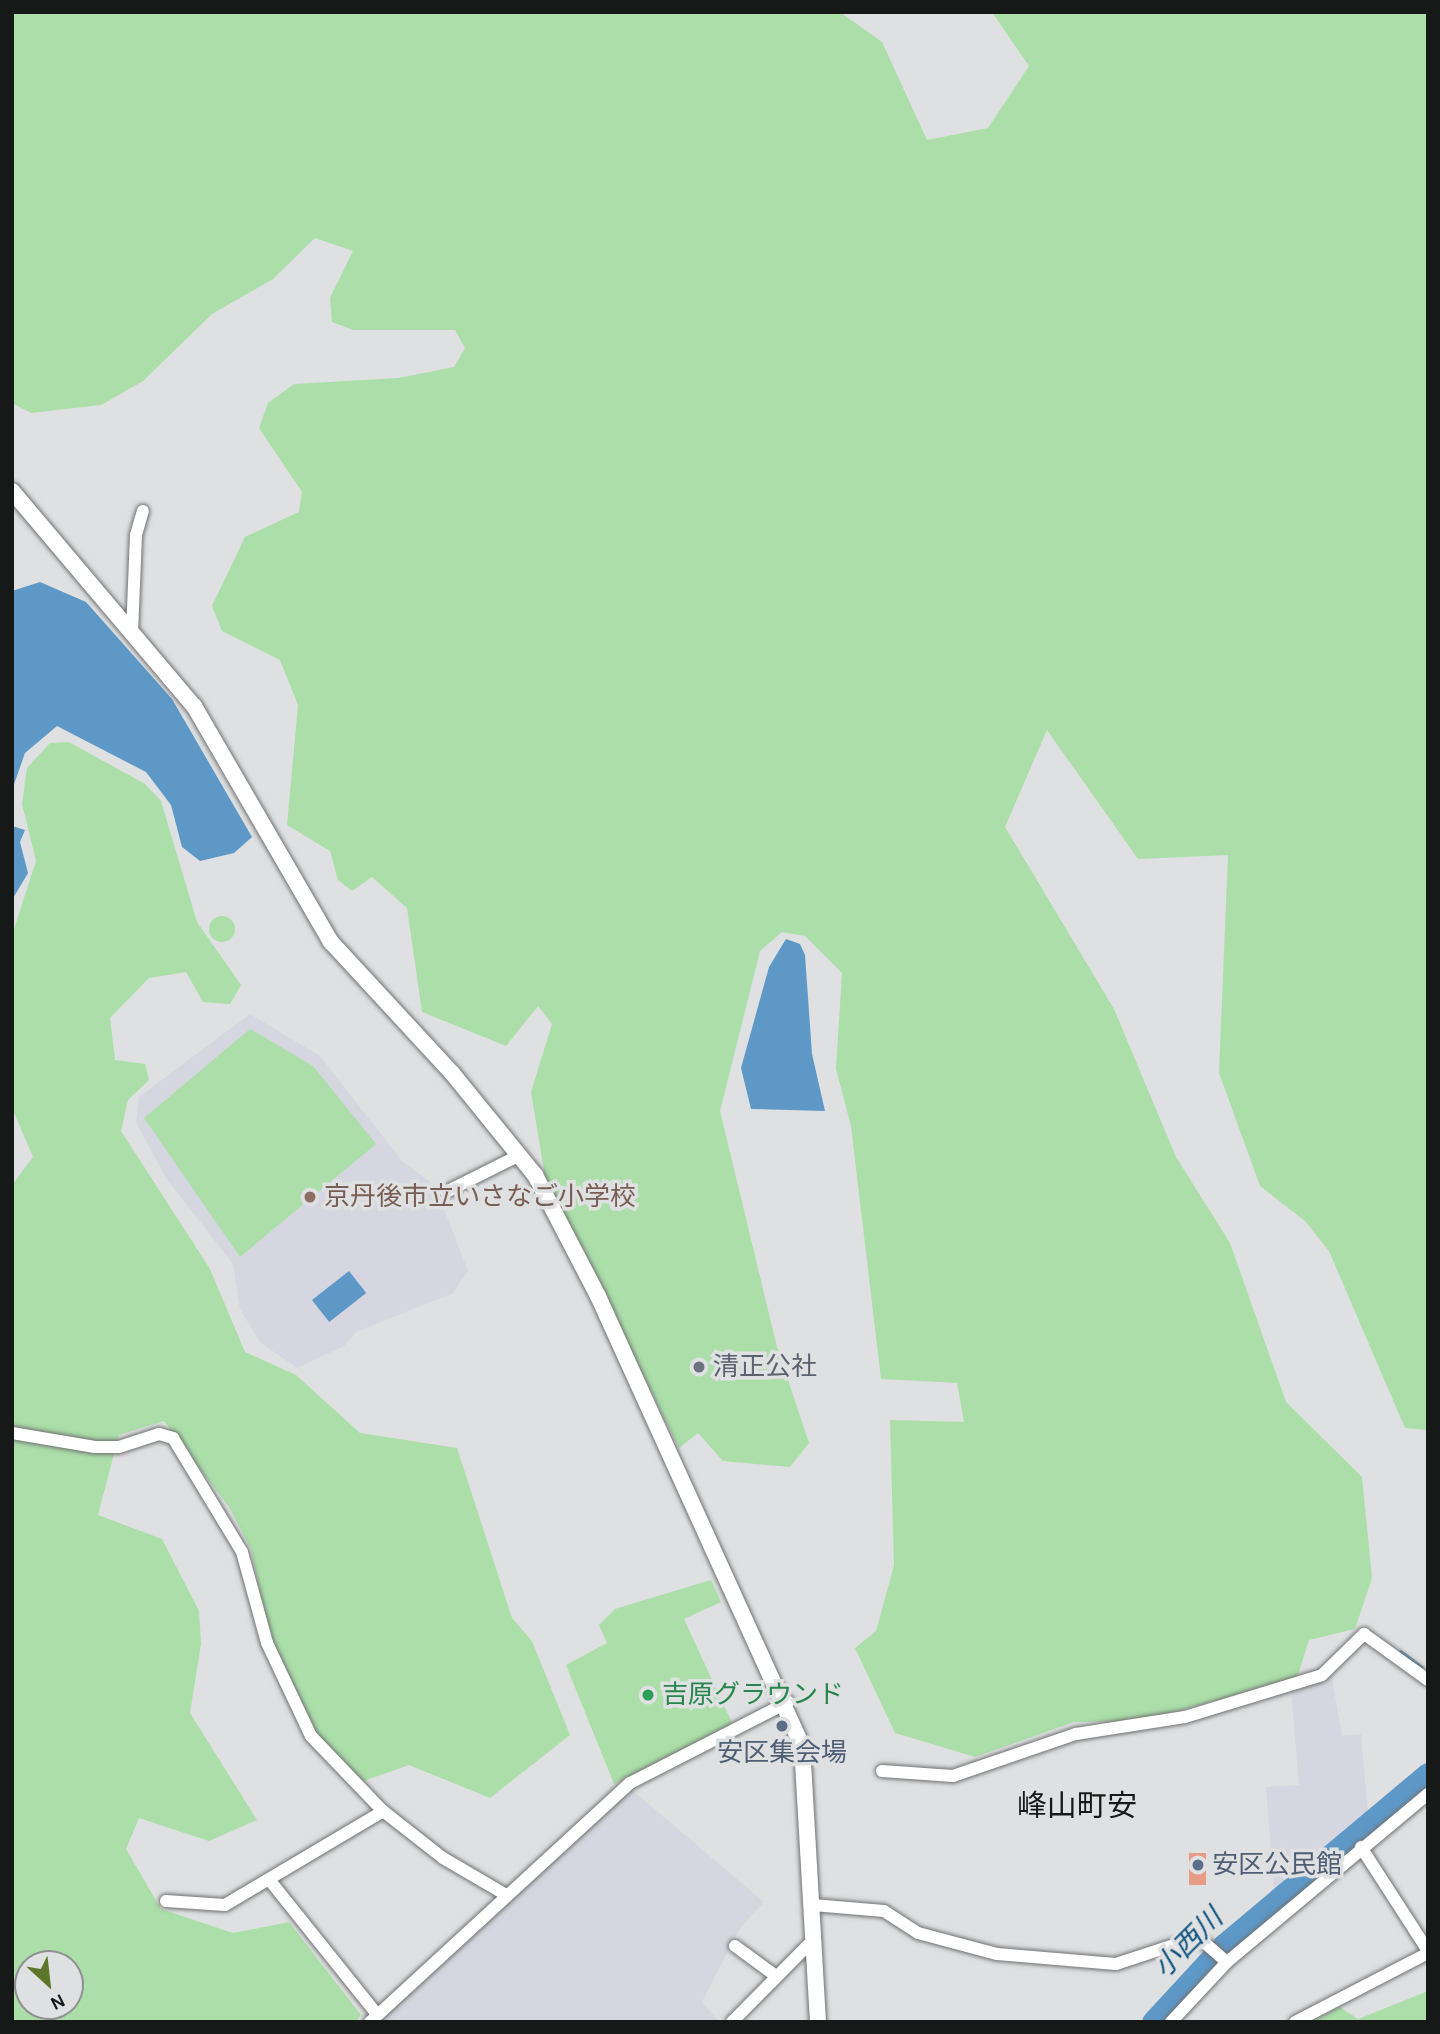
<!DOCTYPE html>
<meta charset="utf-8">
<style>
body{margin:0}
#map{position:relative;width:1440px;height:2034px;overflow:hidden;background:#dfe0e1;font-family:Karla,"Noto Sans JP",sans-serif}
div>[style]{position:absolute}
.built>*{inset:0;background:#d5d6df}
.green>*{inset:0;background:#abdea9}
.round{border-radius:50%}
.water>*{inset:0;background:#5e98c7;transform-origin:0 0}
.stream>*{height:3.5px;margin:-1.75px;padding:0 1.75px;transform-origin:1.75px;border-radius:1.75px;background:#5e98c7}
.river>*{height:23px;margin:-11.5px;padding:0 11.5px;transform-origin:11.5px;border-radius:11.5px;background:#5e98c7}
.building>*{inset:0;background:#e59b86;transform-origin:0 0}
.roads{filter:drop-shadow(0 0 2px #707172) drop-shadow(0 0 2px #707172)}
.minor>*{height:12px;margin:-6px;padding:0 6px;transform-origin:6px;border-radius:6px;background:#fff}
.tertiary>*{height:16px;margin:-8px;padding:0 8px;transform-origin:8px;border-radius:8px;background:#fff}
.dots>*{width:19px;height:19px;translate:-50% -50%;box-sizing:border-box;border:4px solid #dfe0e1;border-radius:50%}
span{translate:-50% -50%;white-space:nowrap;text-align:center;line-height:1.15;-webkit-text-stroke:7px #dfe0e1;paint-order:stroke}
.education-label{font-size:26px;color:#785e54}
.left{translate:0 -50%;text-align:left}
.worship-label{font-size:26px;color:#5b616d}
.leisure-label{font-size:26px;color:#27864d}
.service-label{font-size:26px;color:#4e5e75}
.water-label{font-size:28px;color:#0e5380;font-style:italic}
.quarter-label{font-size:30px;color:#171818}
.frame{position:absolute;inset:0;border:14px solid #171818;pointer-events:none}
.north{position:absolute;left:14px;top:1950px;width:70px;height:70px;box-sizing:border-box;background:#dfe0e1;border:2px solid #8f9091;border-radius:50%;rotate:153deg;font-size:19px;font-weight:700;line-height:28px;text-align:center;color:#171818}
.north::after{content:'';display:block;margin:auto;width:24px;height:32px;background:#5e7629;clip-path:polygon(50% 0,100% 100%,50% 72%,0 100%)}
</style>
<div id="map">
<div class="built">
<div style="clip-path:polygon(250px 1014px,320px 1056px,402px 1161px,435px 1186px,468px 1271px,453px 1293px,356px 1332px,344px 1346px,297px 1368px,260px 1342px,240px 1309px,233px 1264px,166px 1178px,136px 1122px,139px 1097px)"></div>
<div style="clip-path:polygon(1331px 1672px,1342px 1736px,1361px 1734px,1368px 1815px,1274px 1892px,1266px 1787px,1299px 1785px,1291px 1689px)"></div>
<div style="clip-path:polygon(632px 1790px,764px 1902px,740px 1928px,702px 2002px,720px 2022px,375px 2022px)"></div>
</div>
<div class="green">
<div style="clip-path:polygon(12px 12px,840px 12px,882px 42px,927px 140px,988px 128px,1029px 66px,992px 12px,1428px 12px,1428px 1430px,1405px 1428px,1329px 1251px,1305px 1221px,1260px 1186px,1219px 1073px,1228px 855px,1138px 859px,1047px 730px,1005px 827px,1114px 1009px,1176px 1157px,1230px 1243px,1286px 1402px,1362px 1477px,1372px 1578px,1355px 1629px,1309px 1640px,1297px 1678px,1141px 1721px,1074px 1722px,975px 1757px,895px 1733px,855px 1648px,876px 1631px,894px 1565px,890px 1420px,964px 1422px,957px 1383px,881px 1379px,851px 1126px,836px 1069px,842px 973px,805px 936px,782px 932px,760px 951px,720px 1111px,777px 1347px,809px 1443px,790px 1467px,723px 1461px,698px 1433px,679px 1448px,545px 1176px,531px 1092px,552px 1024px,538px 1006px,506px 1046px,422px 1012px,407px 908px,372px 877px,352px 891px,338px 880px,330px 851px,287px 825px,298px 705px,280px 660px,222px 631px,212px 606px,245px 537px,299px 512px,302px 492px,259px 428px,268px 403px,294px 384px,399px 378px,454px 367px,465px 348px,455px 330px,353px 330px,332px 322px,330px 298px,353px 251px,315px 238px,273px 279px,212px 314px,143px 381px,101px 405px,31px 413px,12px 403px)"></div>
<div style="clip-path:polygon(evenodd,69px 742px,145px 784px,161px 801px,197px 922px,241px 985px,230px 1004px,203px 1002px,186px 972px,149px 978px,110px 1018px,115px 1060px,145px 1064px,149px 1080px,128px 1100px,121px 1131px,210px 1269px,245px 1352px,296px 1375px,360px 1433px,457px 1448px,512px 1618px,532px 1641px,570px 1735px,490px 1798px,409px 1765px,361px 1782px,315px 1734px,271px 1642px,251px 1549px,229px 1507px,164px 1421px,119px 1435px,98px 1515px,162px 1539px,199px 1611px,201px 1644px,190px 1713px,257px 1820px,209px 1841px,139px 1818px,126px 1849px,161px 1909px,233px 1933px,289px 1922px,361px 2015px,356px 2022px,12px 2022px,12px 1185px,33px 1157px,12px 1108px,12px 935px,36px 861px,22px 804px,27px 768px,50px 743px,69px 742px,28px 1964px,70px 1964px,70px 2006px,28px 2006px,28px 1964px)"></div>
<div class="round" style="left:209px;top:916px;width:26px;height:26px"></div>
<div style="clip-path:polygon(250px 1029px,313px 1066px,376px 1144px,240px 1257px,144px 1118px)"></div>
<div style="clip-path:polygon(711px 1580px,721px 1602px,684px 1619px,733px 1725px,614px 1784px,566px 1665px,607px 1643px,599px 1625px,615px 1609px)"></div>
<div style="clip-path:polygon(1428px 1991px,1428px 2022px,1312px 2022px,1340px 2007px,1358px 2019px)"></div>
</div>
<div class="water">
<div style="clip-path:polygon(40px 582px,86px 602px,172px 699px,252px 837px,234px 853px,200px 861px,182px 847px,171px 805px,146px 772px,57px 726px,25px 753px,12px 790px,12px 591px)"></div>
<div style="clip-path:polygon(12px 826px,25px 830px,20px 842px,28px 873px,12px 900px)"></div>
<div style="clip-path:polygon(786px 939px,800px 944px,805px 955px,812px 1054px,825px 1111px,751px 1109px,741px 1068px,769px 967px)"></div>
<div style="left:349px;top:1271px;width:28px;height:47px;rotate:52deg"></div>
</div>
<div class="stream">
<div style="left:1401px;top:1652px;width:26px;rotate:37deg"></div>
</div>
<div class="river">
<div style="left:1153px;top:2022px;width:105px;rotate:-47.3deg"></div>
<div style="left:1224px;top:1945px;width:266px;rotate:-40deg"></div>
</div>
<div class="building">
<div style="left:1189px;top:1853px;width:17px;height:32px"></div>
</div>
<div class="roads">
<div class="minor">
<div style="left:132px;top:634px;width:99px;rotate:-87.7deg"></div>
<div style="left:136px;top:535px;width:25px;rotate:-74deg"></div>
<div style="left:446px;top:1192px;width:83px;rotate:-26.6deg"></div>
<div style="left:12px;top:1433px;width:84px;rotate:9.6deg"></div>
<div style="left:95px;top:1447px;width:24px"></div>
<div style="left:119px;top:1447px;width:42px;rotate:-18deg"></div>
<div style="left:159px;top:1434px;width:15px;rotate:16deg"></div>
<div style="left:173px;top:1438px;width:133px;rotate:58.8deg"></div>
<div style="left:242px;top:1552px;width:94px;rotate:74.6deg"></div>
<div style="left:267px;top:1643px;width:103px;rotate:64.7deg"></div>
<div style="left:311px;top:1736px;width:104px;rotate:46.2deg"></div>
<div style="left:383px;top:1811px;width:76px;rotate:38.1deg"></div>
<div style="left:443px;top:1858px;width:73px;rotate:30.4deg"></div>
<div style="left:882px;top:1771px;width:71px;rotate:4deg"></div>
<div style="left:953px;top:1776px;width:130px;rotate:-18.9deg"></div>
<div style="left:1076px;top:1734px;width:110px;rotate:-8.9deg"></div>
<div style="left:1185px;top:1717px;width:143px;rotate:-17deg"></div>
<div style="left:1322px;top:1675px;width:59px;rotate:-44.3deg"></div>
<div style="left:1364px;top:1634px;width:79px;rotate:35.7deg"></div>
<div style="left:1361px;top:1847px;width:124px;rotate:57.2deg"></div>
<div style="left:271px;top:1882px;width:168px;rotate:51.3deg"></div>
<div style="left:166px;top:1901px;width:59px;rotate:3.9deg"></div>
<div style="left:225px;top:1905px;width:184px;rotate:-30.7deg"></div>
<div style="left:813px;top:1905px;width:71px;rotate:4.8deg"></div>
<div style="left:884px;top:1911px;width:40px;rotate:32.9deg"></div>
<div style="left:918px;top:1933px;width:82px;rotate:14.9deg"></div>
<div style="left:997px;top:1954px;width:119px;rotate:4.8deg"></div>
<div style="left:1116px;top:1964px;width:86px;rotate:-18.2deg"></div>
<div style="left:1198px;top:1937px;width:38px;rotate:41deg"></div>
<div style="left:735px;top:1946px;width:51px;rotate:36.2deg"></div>
<div style="left:370px;top:2022px;width:353px;rotate:-42.6deg"></div>
<div style="left:630px;top:1783px;width:178px;rotate:-27.1deg"></div>
<div style="left:732px;top:2022px;width:117px;rotate:-45.3deg"></div>
<div style="left:1171px;top:2022px;width:82px;rotate:-47deg"></div>
<div style="left:1227px;top:1962px;width:262px;rotate:-39.9deg"></div>
<div style="left:1295px;top:2022px;width:150px;rotate:-27.4deg"></div>
</div>
<div class="tertiary">
<div style="left:12px;top:491px;width:282px;rotate:49.8deg"></div>
<div style="left:194px;top:706px;width:273px;rotate:59.9deg"></div>
<div style="left:331px;top:942px;width:178px;rotate:47.3deg"></div>
<div style="left:452px;top:1073px;width:132px;rotate:50.9deg"></div>
<div style="left:535px;top:1175px;width:136px;rotate:62.5deg"></div>
<div style="left:598px;top:1296px;width:493px;rotate:65.6deg"></div>
<div style="left:802px;top:1745px;width:277px;rotate:86.7deg"></div>
</div>
</div>
<div class="dots">
<div style="left:310px;top:1197px;background:#8d6e63"></div>
<div style="left:699px;top:1367px;background:#6b7280"></div>
<div style="left:648px;top:1695px;background:#2e9e5b"></div>
<div style="left:782px;top:1726px;background:#5c6f8a"></div>
<div style="left:1198px;top:1865px;background:#5c6f8a"></div>
</div>
<div class="education-label">
<span class="left" style="left:324px;top:1197px">京丹後市立いさなご小学校</span>
</div>
<div class="worship-label">
<span class="left" style="left:713px;top:1367px">清正公社</span>
</div>
<div class="leisure-label">
<span class="left" style="left:662px;top:1695px">吉原グラウンド</span>
</div>
<div class="service-label">
<span style="left:782px;top:1753px">安区集会場</span>
<span class="left" style="left:1212px;top:1865px">安区公民館</span>
</div>
<div class="water-label">
<span style="left:1188px;top:1943px;rotate:-45deg">小西川</span>
</div>
<div class="quarter-label">
<span style="left:1077px;top:1806px">峰山町安</span>
</div>
<div class="frame"></div>
<div class="north">N</div>
</div>
